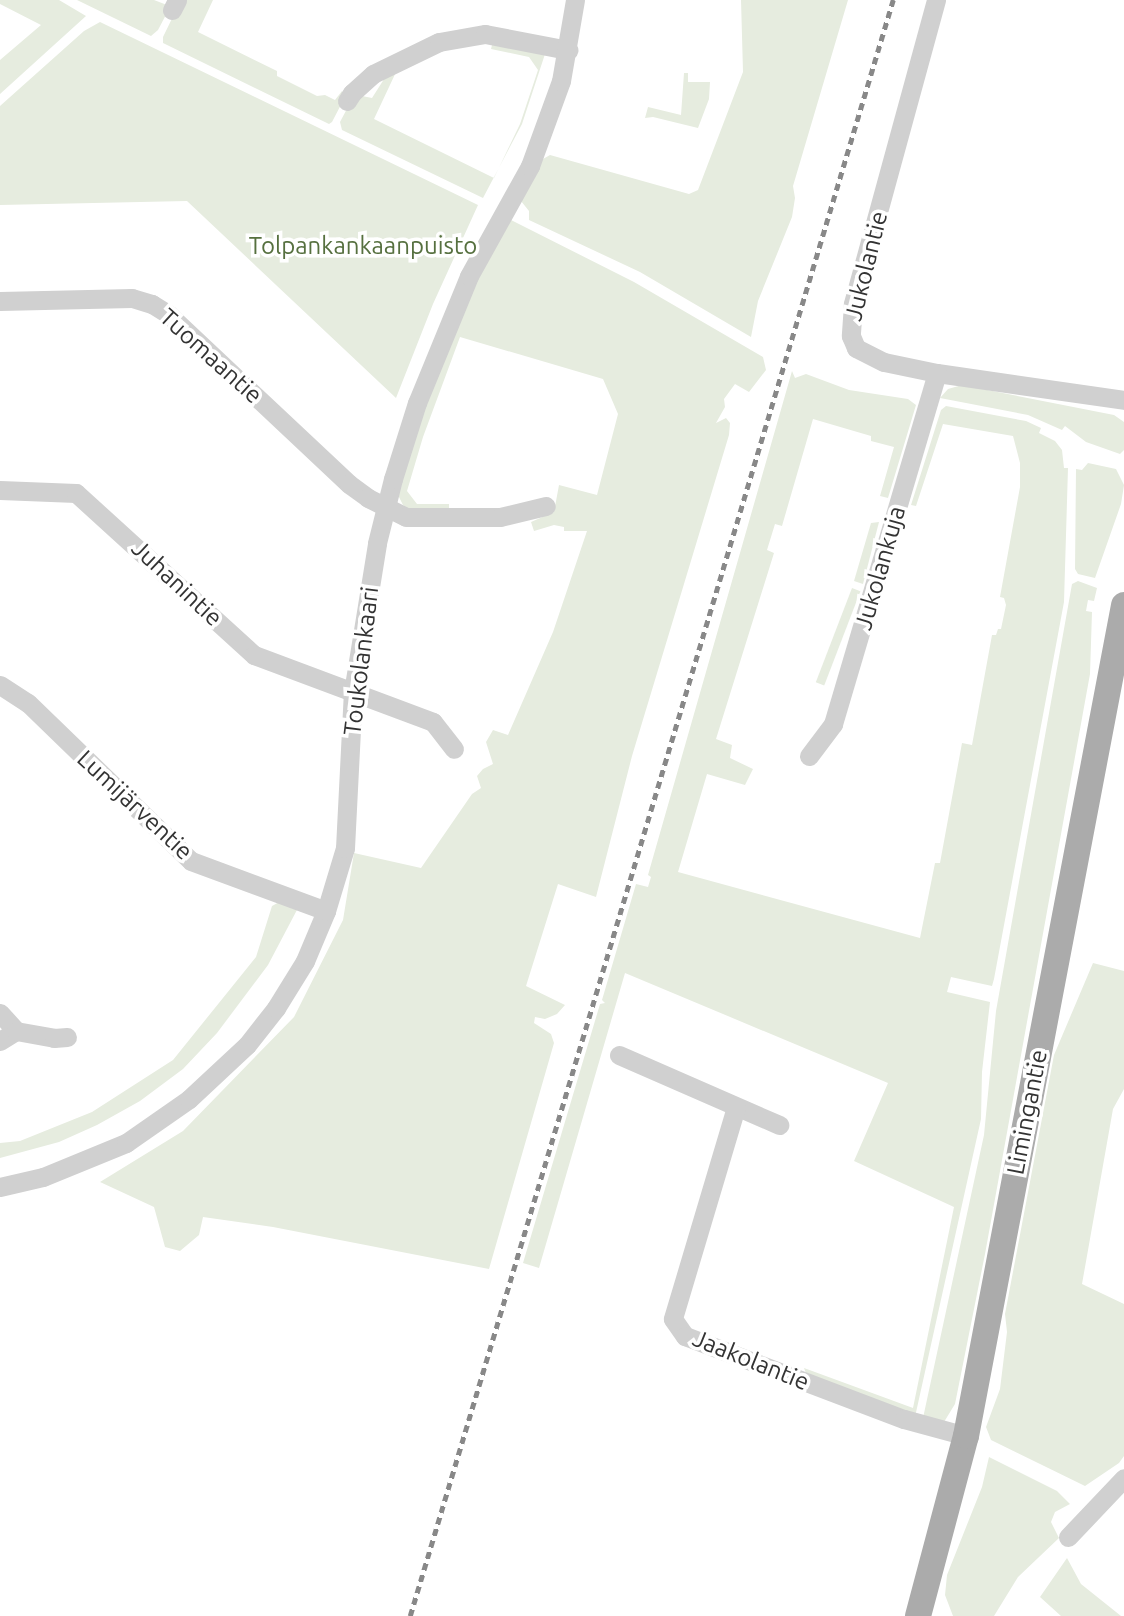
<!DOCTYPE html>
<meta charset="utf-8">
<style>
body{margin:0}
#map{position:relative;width:1124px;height:1616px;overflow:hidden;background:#fff;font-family:Ubuntu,sans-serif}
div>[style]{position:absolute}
.green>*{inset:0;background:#e6ecdf;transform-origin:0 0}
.minor>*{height:19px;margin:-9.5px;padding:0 9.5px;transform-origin:9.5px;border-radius:9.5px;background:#d0d0d0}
.major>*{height:26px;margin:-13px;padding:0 13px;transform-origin:13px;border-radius:13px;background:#ababab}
.rail>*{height:4.5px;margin-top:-2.25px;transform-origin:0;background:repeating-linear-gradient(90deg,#888 0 7px,transparent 0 12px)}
span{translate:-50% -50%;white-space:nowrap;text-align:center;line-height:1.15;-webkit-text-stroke:7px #fff;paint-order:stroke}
.park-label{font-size:24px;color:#56703f}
.street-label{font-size:24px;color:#333}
</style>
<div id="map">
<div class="green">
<div style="clip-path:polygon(0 0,59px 0,86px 16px,0 94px,0 60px,41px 25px,0 4px)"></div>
<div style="clip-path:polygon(77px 0,154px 0,167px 5px,169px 9px,158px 30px,151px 36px)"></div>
<div style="clip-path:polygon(181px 0,213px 0,198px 32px,277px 71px,277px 76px,317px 96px,325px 95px,335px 100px,342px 91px,345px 97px,332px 122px,329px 124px,163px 43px,163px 37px)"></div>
<div style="clip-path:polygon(741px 0,848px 0,793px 186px,795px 198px,792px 217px,758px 301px,751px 337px,640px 272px,529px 220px,529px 211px,521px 201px,543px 159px,550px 155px,689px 194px,698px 190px,743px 72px)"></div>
<div style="clip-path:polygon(100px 22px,478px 205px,433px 304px,396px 398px,187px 201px,0 205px,0 106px,84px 31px)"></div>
<div style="clip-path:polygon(493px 41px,546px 51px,522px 124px,483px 198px,342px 130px,340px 122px,349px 105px,362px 96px,372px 98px,386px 76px,397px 70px,374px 119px,494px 178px,520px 124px,538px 70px,529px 57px,491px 49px)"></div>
<div style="clip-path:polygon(684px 73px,688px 73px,688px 82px,710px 82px,709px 99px,698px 128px,653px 117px,645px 118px,648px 107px,681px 115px)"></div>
<div style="clip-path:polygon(511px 220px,634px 282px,763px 357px,766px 370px,749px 392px,735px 384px,724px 399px,725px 407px,716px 423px,726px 418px,730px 423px,729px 435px,632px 756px,596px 897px,558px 884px,526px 986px,565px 1005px,557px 1014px,545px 1019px,535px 1017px,534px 1023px,551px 1034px,554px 1043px,489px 1269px,273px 1227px,203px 1217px,199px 1235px,180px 1251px,165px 1247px,154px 1207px,100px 1182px,183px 1131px,294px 1017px,343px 920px,354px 853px,421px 868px,472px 794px,481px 788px,477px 776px,483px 769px,493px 764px,486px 742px,493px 730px,508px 735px,553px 632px,587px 531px,564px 531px,564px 527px,554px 525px,534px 531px,531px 522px,554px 512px,559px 485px,597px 495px,618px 414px,603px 379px,460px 337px,423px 437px,407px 491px,417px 504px,449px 504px,449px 511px,410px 510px,403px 505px,398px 495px,424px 406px,501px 223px)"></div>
<div style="clip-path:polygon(792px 371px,795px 378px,806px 374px,849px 390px,908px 399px,916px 405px,888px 498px,880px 496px,894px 447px,871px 441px,871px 436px,813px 419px,782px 526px,775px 524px,767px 550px,774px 553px,716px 739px,732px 745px,730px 758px,753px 769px,745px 785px,707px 774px,678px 872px,920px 938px,935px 863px,940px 863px,962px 743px,972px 745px,992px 635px,996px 635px,998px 629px,1001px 629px,1006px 605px,1004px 598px,1000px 597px,1020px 487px,1020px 463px,1013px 436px,943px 424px,916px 506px,911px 505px,941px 410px,946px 406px,1026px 421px,1041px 428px,1039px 433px,1055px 441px,1062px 450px,1064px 468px,1068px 468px,1064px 602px,994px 979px,992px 986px,951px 977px,947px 992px,990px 1002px,982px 1072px,981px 1119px,915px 1417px,807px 1376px,804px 1368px,913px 1408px,954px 1207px,854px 1161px,888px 1083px,625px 973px,539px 1268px,523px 1263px,600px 1004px,605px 1003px,602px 1000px,636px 884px,648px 887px,651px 877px,648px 875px)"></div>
<div style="clip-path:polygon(962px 385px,1114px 415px,1124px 422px,1124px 450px,1120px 454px,1086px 442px,1065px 426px,1062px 430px,1028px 415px,940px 398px,948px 389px)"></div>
<div style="clip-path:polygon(1088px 463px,1116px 469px,1124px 485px,1121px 504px,1095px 578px,1078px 574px,1075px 569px,1076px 469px,1082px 470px)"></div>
<div style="clip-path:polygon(879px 522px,863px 584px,854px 581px,871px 523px)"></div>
<div style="clip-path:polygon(1078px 581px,1097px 588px,1094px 601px,1088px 600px,1086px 611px,1092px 612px,1090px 674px,985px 1254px,955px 1404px,944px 1422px,923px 1418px,984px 1135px,996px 1011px,1072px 584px)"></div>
<div style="left:852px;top:588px;width:9px;height:101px;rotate:21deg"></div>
<div style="clip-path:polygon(281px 901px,298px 908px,268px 965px,217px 1033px,183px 1069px,140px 1101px,97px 1125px,59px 1142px,0 1158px,0 1143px,20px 1141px,92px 1112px,173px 1060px,256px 957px,272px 906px)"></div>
<div style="clip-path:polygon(1093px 963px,1124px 971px,1124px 1089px,1113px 1109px,1082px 1284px,1124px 1304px,1124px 1456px,1119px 1463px,1085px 1486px,991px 1440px,986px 1427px,1000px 1389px,1007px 1332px,1005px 1314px,1054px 1055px)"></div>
<div style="clip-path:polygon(989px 1457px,1057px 1491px,1070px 1504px,1055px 1512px,1051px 1522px,1059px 1538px,1018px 1577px,994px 1616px,953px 1616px,945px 1595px,947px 1575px,982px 1487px)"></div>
<div style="clip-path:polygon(1067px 1558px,1081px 1584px,1121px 1616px,1061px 1616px,1040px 1597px)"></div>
</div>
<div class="minor">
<div style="left:936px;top:0;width:315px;rotate:105.3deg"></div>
<div style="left:853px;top:304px;width:32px;rotate:94deg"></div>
<div style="left:851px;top:336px;width:13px;rotate:67deg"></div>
<div style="left:856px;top:348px;width:31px;rotate:27deg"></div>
<div style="left:884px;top:362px;width:54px;rotate:11.7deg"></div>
<div style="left:937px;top:373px;width:189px;rotate:8.2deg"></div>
<div style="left:172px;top:10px;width:11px;rotate:-63deg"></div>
<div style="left:347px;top:101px;width:9px;rotate:-58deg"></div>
<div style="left:352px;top:93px;width:28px;rotate:-42deg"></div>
<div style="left:373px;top:74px;width:73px;rotate:-25.9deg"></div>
<div style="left:439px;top:42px;width:47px;rotate:-9.9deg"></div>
<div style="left:485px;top:34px;width:85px;rotate:10.9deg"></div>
<div style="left:0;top:301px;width:132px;rotate:-1.3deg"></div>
<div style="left:132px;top:298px;width:21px;rotate:17deg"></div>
<div style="left:152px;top:304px;width:19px;rotate:32deg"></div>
<div style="left:168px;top:314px;width:248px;rotate:43.2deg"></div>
<div style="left:349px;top:484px;width:24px;rotate:36deg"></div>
<div style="left:368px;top:498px;width:42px;rotate:26.6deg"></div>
<div style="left:406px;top:517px;width:94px"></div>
<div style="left:500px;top:517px;width:47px;rotate:-13.4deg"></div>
<div style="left:0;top:490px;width:76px;rotate:2.3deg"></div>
<div style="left:76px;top:493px;width:241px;rotate:42.3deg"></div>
<div style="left:254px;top:655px;width:191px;rotate:20.5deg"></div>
<div style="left:433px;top:722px;width:34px;rotate:52deg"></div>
<div style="left:0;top:685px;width:33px;rotate:33deg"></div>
<div style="left:28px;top:703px;width:227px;rotate:44.1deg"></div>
<div style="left:191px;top:861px;width:144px;rotate:20.3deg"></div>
<div style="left:809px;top:756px;width:40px;rotate:-53deg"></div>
<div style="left:833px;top:724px;width:366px;rotate:-73.5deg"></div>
<div style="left:0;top:1013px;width:24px;rotate:48deg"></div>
<div style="left:16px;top:1031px;width:19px;rotate:148deg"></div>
<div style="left:16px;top:1031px;width:39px;rotate:10deg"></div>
<div style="left:54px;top:1038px;width:13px;rotate:-4deg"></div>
<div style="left:619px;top:1055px;width:175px;rotate:23.6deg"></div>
<div style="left:736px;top:1107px;width:221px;rotate:106.6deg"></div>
<div style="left:673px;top:1319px;width:21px;rotate:55deg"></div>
<div style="left:685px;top:1336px;width:234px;rotate:20.8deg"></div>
<div style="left:904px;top:1419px;width:64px;rotate:15.3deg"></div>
<div style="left:0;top:1187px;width:44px;rotate:-13.1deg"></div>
<div style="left:43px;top:1177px;width:90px;rotate:-22.3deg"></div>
<div style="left:126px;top:1143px;width:77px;rotate:-34.9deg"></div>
<div style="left:189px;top:1099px;width:79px;rotate:-43deg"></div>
<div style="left:247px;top:1045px;width:47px;rotate:-51.9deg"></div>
<div style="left:276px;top:1008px;width:55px;rotate:-58.3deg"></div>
<div style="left:305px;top:961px;width:54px;rotate:-67.2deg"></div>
<div style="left:326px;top:911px;width:66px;rotate:-73.2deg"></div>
<div style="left:345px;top:848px;width:156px;rotate:-87.1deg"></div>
<div style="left:353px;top:692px;width:151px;rotate:-80.8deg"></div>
<div style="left:377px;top:543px;width:66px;rotate:-76deg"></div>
<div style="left:393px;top:479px;width:80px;rotate:-72.5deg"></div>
<div style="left:417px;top:403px;width:137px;rotate:-67.7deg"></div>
<div style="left:469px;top:276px;width:126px;rotate:-61deg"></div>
<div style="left:530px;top:166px;width:90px;rotate:-70deg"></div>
<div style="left:561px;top:81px;width:82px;rotate:-80.2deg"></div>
<div style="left:1068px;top:1537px;width:81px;rotate:-46.5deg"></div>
</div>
<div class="major">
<div style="left:918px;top:1616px;width:186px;rotate:-75.1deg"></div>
<div style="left:966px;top:1436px;width:846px;rotate:-79.23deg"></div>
</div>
<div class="rail">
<div style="left:410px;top:1616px;width:1687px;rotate:-73.36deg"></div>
</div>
<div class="park-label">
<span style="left:363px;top:246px">Tolpankankaanpuisto</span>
</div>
<div class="street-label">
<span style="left:866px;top:266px;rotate:-76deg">Jukolantie</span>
<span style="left:211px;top:356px;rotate:42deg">Tuomaantie</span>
<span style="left:880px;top:568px;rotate:-74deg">Jukolankuja</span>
<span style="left:177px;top:583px;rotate:43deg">Juhanintie</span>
<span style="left:361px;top:661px;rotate:-83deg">Toukolankaari</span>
<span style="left:135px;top:805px;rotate:43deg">Lumijärventie</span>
<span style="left:1027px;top:1112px;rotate:-79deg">Limingantie</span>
<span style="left:751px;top:1360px;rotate:22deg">Jaakolantie</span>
</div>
</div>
